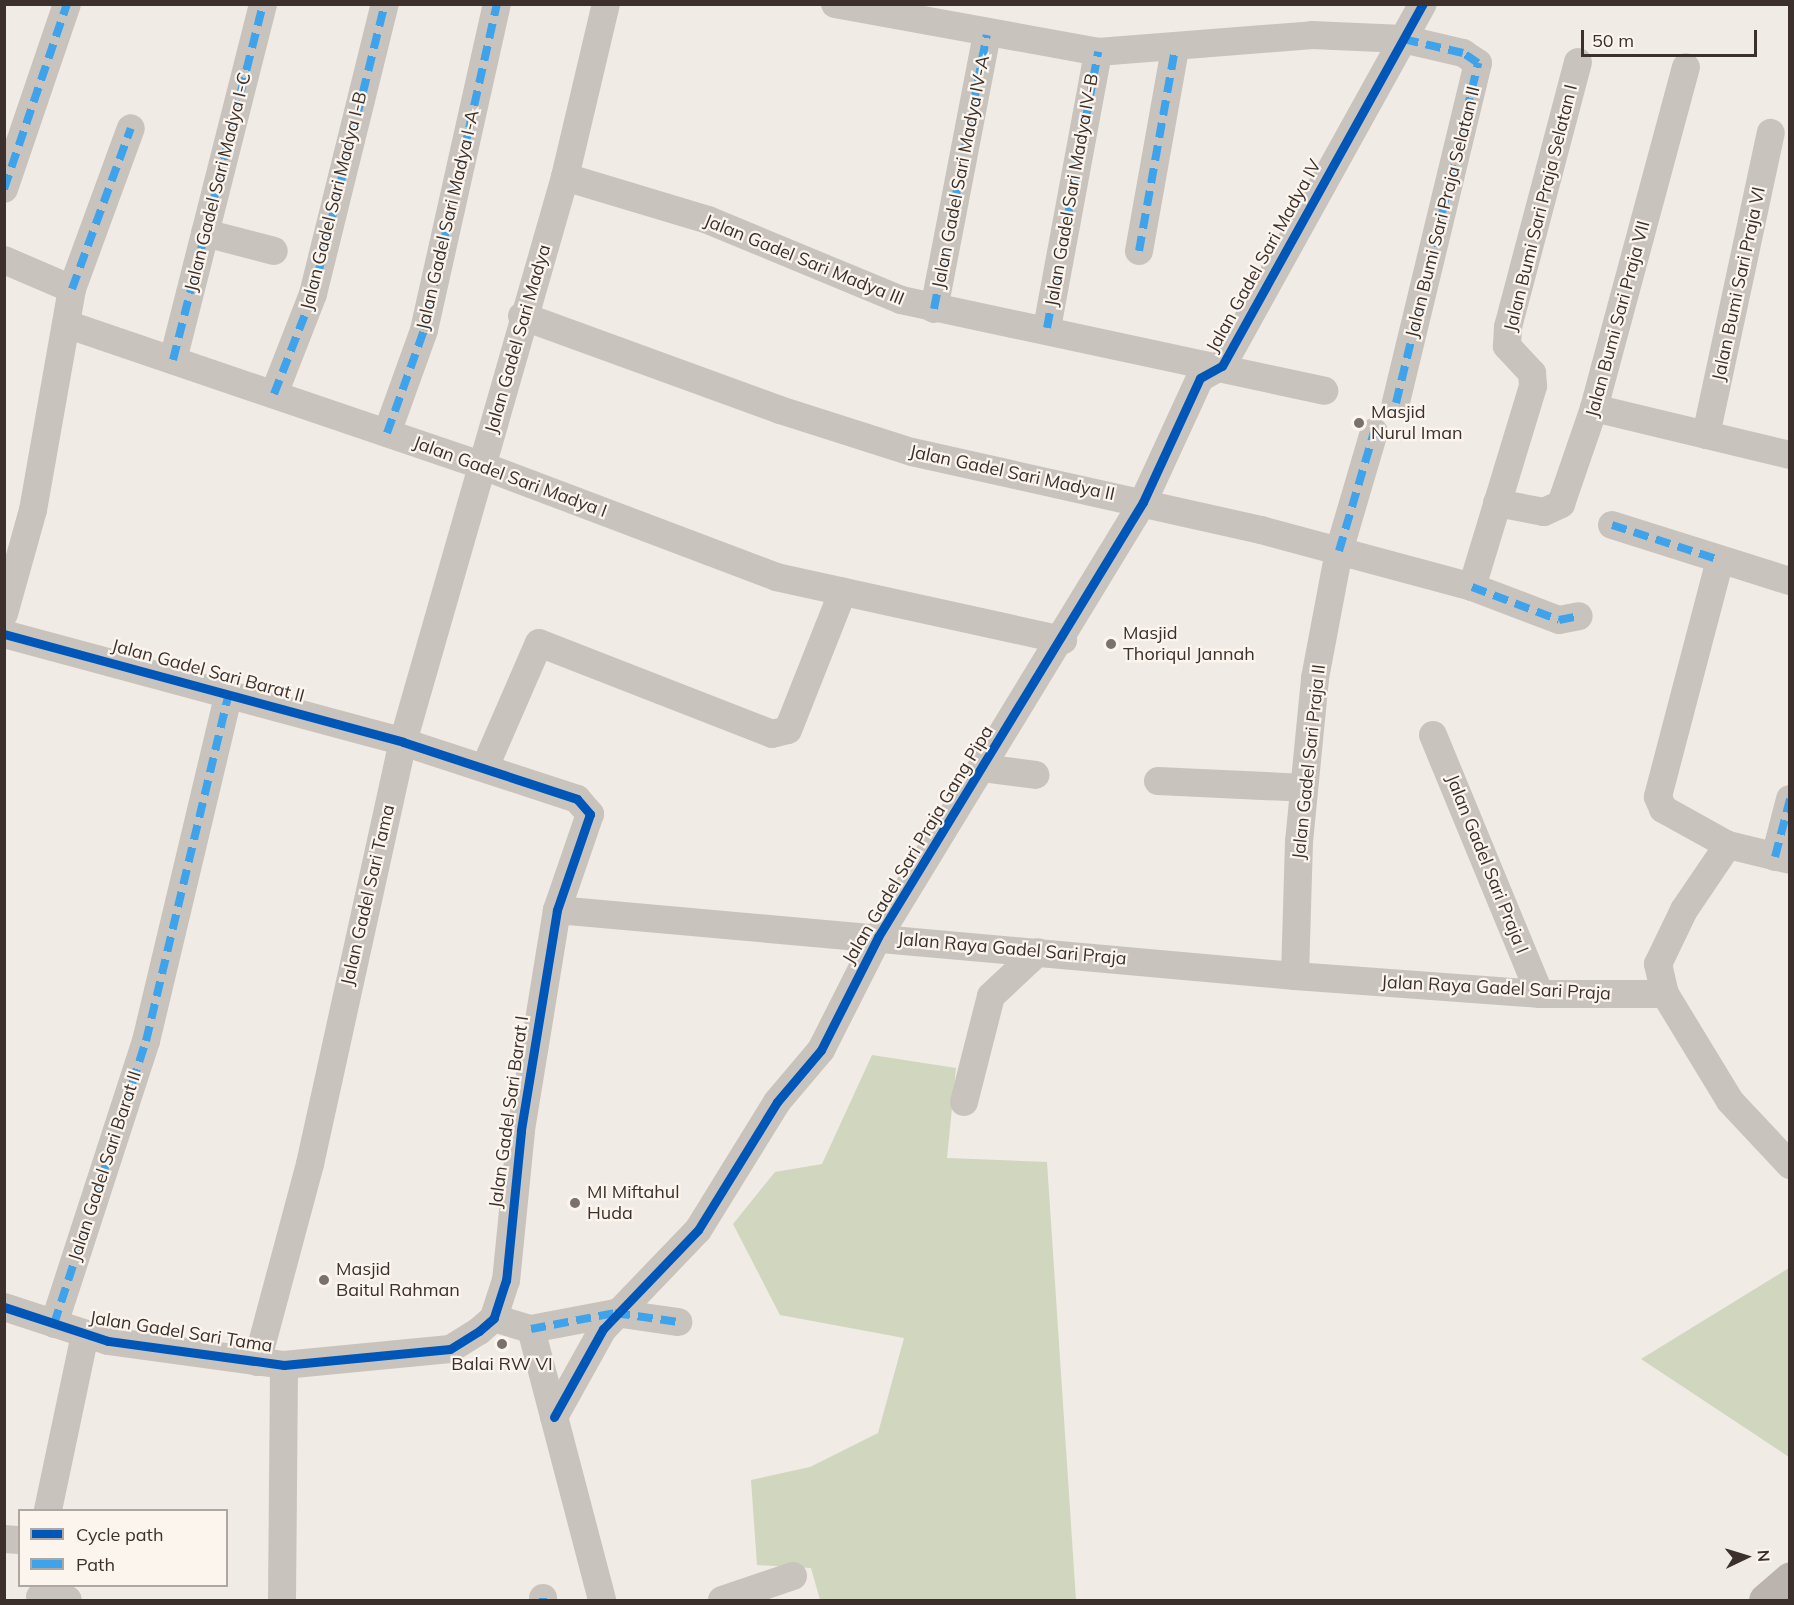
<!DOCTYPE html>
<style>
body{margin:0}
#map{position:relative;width:1794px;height:1605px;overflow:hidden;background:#f0ebe5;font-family:Mulish,sans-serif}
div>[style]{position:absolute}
.green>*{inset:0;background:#d1d6bf}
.street>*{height:28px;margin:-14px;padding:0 14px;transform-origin:14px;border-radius:14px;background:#c9c3be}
.secondary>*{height:33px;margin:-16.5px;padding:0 16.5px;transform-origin:16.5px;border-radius:16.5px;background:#bab3ae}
.quiet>*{height:8px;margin-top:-4px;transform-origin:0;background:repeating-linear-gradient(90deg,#3fa3eb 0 15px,transparent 0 23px)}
.cycleway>*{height:9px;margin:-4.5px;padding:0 4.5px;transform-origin:4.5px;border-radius:4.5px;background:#0057b8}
.dots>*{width:16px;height:16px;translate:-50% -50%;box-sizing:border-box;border:3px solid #fbf5ee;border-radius:50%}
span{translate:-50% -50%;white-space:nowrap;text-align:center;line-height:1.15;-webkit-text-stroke:4.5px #fbf5ee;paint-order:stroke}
.street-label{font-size:18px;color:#3b302b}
.poi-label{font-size:18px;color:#3b302b}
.left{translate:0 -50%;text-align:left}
.frame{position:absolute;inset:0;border:6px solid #3b302b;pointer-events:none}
.legend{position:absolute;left:18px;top:1509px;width:210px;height:78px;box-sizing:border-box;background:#fbf5ee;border:2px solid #aea6a0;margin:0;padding:8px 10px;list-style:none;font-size:18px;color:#3b302b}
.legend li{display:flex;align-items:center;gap:12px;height:30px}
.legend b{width:30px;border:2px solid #aea6a0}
.north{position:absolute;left:1716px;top:1527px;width:60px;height:60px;-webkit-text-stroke:4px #fbf5ee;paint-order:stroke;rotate:86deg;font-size:16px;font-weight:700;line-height:24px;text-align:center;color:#3b302b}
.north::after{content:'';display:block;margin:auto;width:21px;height:27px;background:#3b302b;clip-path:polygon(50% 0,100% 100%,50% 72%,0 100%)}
.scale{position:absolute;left:1581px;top:30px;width:176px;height:27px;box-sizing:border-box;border:3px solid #3b302b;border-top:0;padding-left:8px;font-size:18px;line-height:21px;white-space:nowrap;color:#3b302b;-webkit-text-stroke:4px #fbf5ee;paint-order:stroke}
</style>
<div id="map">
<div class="green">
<div style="clip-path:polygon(872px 1055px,956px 1068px,947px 1158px,1047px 1162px,1076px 1600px,820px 1600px,811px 1568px,757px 1565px,751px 1480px,810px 1467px,878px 1433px,904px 1338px,780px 1315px,733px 1224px,775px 1172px,822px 1164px)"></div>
<div style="clip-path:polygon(1789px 1268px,1789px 1457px,1641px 1359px)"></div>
</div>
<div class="street">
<div style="left:835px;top:4px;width:267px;rotate:10.3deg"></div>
<div style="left:1098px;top:52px;width:215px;rotate:-4.5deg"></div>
<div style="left:1312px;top:35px;width:91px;rotate:2.5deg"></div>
<div style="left:1403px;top:39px;width:62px;rotate:13.1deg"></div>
<div style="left:1463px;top:53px;width:18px;rotate:34deg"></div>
<div style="left:1478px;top:63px;width:350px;rotate:103.6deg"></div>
<div style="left:565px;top:177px;width:149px;rotate:16.7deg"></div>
<div style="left:708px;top:220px;width:209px;rotate:22.5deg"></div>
<div style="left:901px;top:300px;width:433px;rotate:12.1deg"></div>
<div style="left:4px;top:189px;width:195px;rotate:-71.2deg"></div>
<div style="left:205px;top:233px;width:71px;rotate:14.6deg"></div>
<div style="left:1139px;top:251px;width:205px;rotate:-79.9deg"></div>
<div style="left:4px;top:260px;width:74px;rotate:23.1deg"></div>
<div style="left:72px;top:289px;width:224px;rotate:100deg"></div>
<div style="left:33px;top:510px;width:108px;rotate:105.6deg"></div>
<div style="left:72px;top:289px;width:171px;rotate:-69.9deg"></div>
<div style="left:934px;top:309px;width:279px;rotate:-79.1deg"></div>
<div style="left:522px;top:316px;width:275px;rotate:20deg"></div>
<div style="left:780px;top:410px;width:139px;rotate:17.7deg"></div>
<div style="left:912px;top:452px;width:358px;rotate:12.6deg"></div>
<div style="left:1261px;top:530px;width:219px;rotate:15.1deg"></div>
<div style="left:1472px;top:587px;width:93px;rotate:20.8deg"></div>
<div style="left:1559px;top:620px;width:20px;rotate:-11deg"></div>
<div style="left:66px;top:324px;width:441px;rotate:18.8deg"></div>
<div style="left:483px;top:466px;width:313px;rotate:20.7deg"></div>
<div style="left:776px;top:577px;width:294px;rotate:12.4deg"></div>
<div style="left:1047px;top:328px;width:281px;rotate:-79.5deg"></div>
<div style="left:173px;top:360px;width:367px;rotate:-75.8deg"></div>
<div style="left:274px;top:394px;width:107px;rotate:-68.7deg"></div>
<div style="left:313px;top:294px;width:299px;rotate:-76.1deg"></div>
<div style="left:1594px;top:408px;width:202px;rotate:13.5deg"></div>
<div style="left:387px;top:433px;width:109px;rotate:-70.2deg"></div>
<div style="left:424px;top:330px;width:334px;rotate:-77.4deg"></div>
<div style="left:1706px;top:435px;width:309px;rotate:-77.9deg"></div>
<div style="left:1497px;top:503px;width:48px;rotate:10.8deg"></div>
<div style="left:1544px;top:512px;width:19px;rotate:-25deg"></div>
<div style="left:1561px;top:504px;width:102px;rotate:-71deg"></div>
<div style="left:1594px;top:408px;width:353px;rotate:-74.9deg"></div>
<div style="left:1612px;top:525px;width:187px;rotate:17.5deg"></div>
<div style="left:1720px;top:560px;width:245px;rotate:104.7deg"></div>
<div style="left:1658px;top:797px;width:13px;rotate:67deg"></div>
<div style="left:1663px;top:809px;width:74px;rotate:29deg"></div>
<div style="left:1472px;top:587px;width:210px;rotate:-73.1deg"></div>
<div style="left:1533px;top:386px;width:13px;rotate:-94deg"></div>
<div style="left:1532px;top:373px;width:37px;rotate:-133deg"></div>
<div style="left:1507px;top:346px;width:19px;rotate:-87deg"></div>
<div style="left:1508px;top:327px;width:274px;rotate:-75.2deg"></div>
<div style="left:4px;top:634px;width:413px;rotate:15.1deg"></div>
<div style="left:403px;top:742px;width:183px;rotate:18.1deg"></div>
<div style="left:577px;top:799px;width:20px;rotate:49deg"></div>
<div style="left:590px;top:814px;width:102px;rotate:109deg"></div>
<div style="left:557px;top:910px;width:224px;rotate:99.3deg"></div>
<div style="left:521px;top:1131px;width:150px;rotate:95.7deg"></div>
<div style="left:506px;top:1280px;width:40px;rotate:108deg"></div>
<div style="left:494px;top:1318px;width:20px;rotate:139deg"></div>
<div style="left:479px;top:1331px;width:34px;rotate:148deg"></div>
<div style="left:450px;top:1349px;width:167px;rotate:174.5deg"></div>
<div style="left:284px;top:1365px;width:178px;rotate:-172.2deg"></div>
<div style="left:108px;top:1341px;width:109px;rotate:-161.9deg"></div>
<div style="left:1433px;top:735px;width:280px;rotate:67.6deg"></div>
<div style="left:485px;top:767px;width:135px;rotate:-66.5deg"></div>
<div style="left:539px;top:643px;width:250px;rotate:21.3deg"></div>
<div style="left:772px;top:734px;width:16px;rotate:-14deg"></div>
<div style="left:788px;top:730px;width:149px;rotate:-68.4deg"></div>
<div style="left:983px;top:768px;width:53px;rotate:7.5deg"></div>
<div style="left:1158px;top:781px;width:146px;rotate:2.7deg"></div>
<div style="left:1775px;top:857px;width:60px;rotate:-75.5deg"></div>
<div style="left:1790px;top:860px;width:64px;rotate:-166.4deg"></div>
<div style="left:1728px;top:845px;width:78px;rotate:124.1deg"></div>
<div style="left:1684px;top:910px;width:60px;rotate:115.7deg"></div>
<div style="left:1658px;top:964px;width:31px;rotate:77deg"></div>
<div style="left:1665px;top:994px;width:125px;rotate:58.7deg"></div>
<div style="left:1730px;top:1101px;width:88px;rotate:46.8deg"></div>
<div style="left:557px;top:910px;width:741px;rotate:5.11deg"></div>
<div style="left:1295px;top:976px;width:246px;rotate:4.2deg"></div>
<div style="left:1540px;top:994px;width:125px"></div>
<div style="left:1295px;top:976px;width:134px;rotate:-88.3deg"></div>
<div style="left:1299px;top:842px;width:165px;rotate:-84.4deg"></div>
<div style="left:1315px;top:678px;width:129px;rotate:-79.3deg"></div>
<div style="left:1339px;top:551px;width:124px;rotate:-73.6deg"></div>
<div style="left:964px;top:1102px;width:109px;rotate:-75.7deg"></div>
<div style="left:991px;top:996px;width:64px;rotate:-43.1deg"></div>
<div style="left:494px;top:1318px;width:39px;rotate:17deg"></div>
<div style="left:531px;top:1329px;width:280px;rotate:75.3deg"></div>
<div style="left:54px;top:1324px;width:298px;rotate:-72deg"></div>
<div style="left:146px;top:1041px;width:359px;rotate:-76.6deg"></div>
<div style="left:531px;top:1329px;width:86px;rotate:-10.8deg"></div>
<div style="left:615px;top:1313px;width:64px;rotate:8.1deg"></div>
<div style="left:257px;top:1362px;width:205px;rotate:-75deg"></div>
<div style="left:310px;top:1164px;width:432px;rotate:-77.6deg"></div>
<div style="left:403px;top:742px;width:588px;rotate:-74deg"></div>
<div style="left:565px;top:177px;width:178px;rotate:-76.7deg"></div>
<div style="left:554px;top:1417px;width:101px;rotate:-60.9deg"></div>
<div style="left:603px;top:1329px;width:137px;rotate:-46.2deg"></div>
<div style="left:698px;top:1230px;width:150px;rotate:-58.3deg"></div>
<div style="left:777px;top:1102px;width:68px;rotate:-49.8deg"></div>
<div style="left:821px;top:1050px;width:127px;rotate:-63.2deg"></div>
<div style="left:878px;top:937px;width:509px;rotate:-58.65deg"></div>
<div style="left:1143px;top:502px;width:136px;rotate:-65.3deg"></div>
<div style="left:1200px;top:378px;width:25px;rotate:-29deg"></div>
<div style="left:1222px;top:366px;width:414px;rotate:-61deg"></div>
<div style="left:48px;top:1510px;width:179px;rotate:-78.1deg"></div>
<div style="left:4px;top:1539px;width:16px;rotate:4deg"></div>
<div style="left:40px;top:1597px;width:28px;rotate:6deg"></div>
<div style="left:543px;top:1598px;width:2px;rotate:90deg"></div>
<div style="left:282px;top:1600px;width:235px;rotate:-89.5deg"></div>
<div style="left:722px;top:1600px;width:75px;rotate:-18.7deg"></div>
</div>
<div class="secondary">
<div style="left:1765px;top:1600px;width:33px;rotate:-41deg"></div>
</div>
<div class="quiet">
<div style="left:4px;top:189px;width:195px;rotate:-71.2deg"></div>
<div style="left:1139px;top:251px;width:205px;rotate:-79.9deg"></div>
<div style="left:72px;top:289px;width:171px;rotate:-69.9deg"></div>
<div style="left:934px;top:309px;width:279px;rotate:-79.1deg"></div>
<div style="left:1047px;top:328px;width:281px;rotate:-79.5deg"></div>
<div style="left:173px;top:360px;width:367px;rotate:-75.8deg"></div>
<div style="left:274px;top:394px;width:107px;rotate:-68.7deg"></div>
<div style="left:313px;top:294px;width:299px;rotate:-76.1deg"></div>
<div style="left:1396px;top:403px;width:350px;rotate:-76.4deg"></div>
<div style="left:1478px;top:63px;width:18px;rotate:-146deg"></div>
<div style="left:1463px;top:53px;width:62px;rotate:-166.9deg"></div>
<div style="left:387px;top:433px;width:109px;rotate:-70.2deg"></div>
<div style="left:424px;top:330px;width:334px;rotate:-77.4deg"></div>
<div style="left:1612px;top:525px;width:114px;rotate:18deg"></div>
<div style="left:1339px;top:551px;width:124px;rotate:-73.6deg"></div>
<div style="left:1472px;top:587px;width:93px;rotate:20.8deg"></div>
<div style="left:1559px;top:620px;width:20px;rotate:-11deg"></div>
<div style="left:1775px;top:857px;width:60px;rotate:-75.5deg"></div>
<div style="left:54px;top:1324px;width:298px;rotate:-72deg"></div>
<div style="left:146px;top:1041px;width:359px;rotate:-76.6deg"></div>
<div style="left:531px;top:1329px;width:86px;rotate:-10.8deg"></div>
<div style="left:615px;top:1313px;width:64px;rotate:8.1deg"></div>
<div style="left:543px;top:1598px;width:2px;rotate:90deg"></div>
</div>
<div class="cycleway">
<div style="left:4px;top:634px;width:413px;rotate:15.1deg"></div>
<div style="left:403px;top:742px;width:183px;rotate:18.1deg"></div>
<div style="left:577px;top:799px;width:20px;rotate:49deg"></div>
<div style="left:590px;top:814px;width:102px;rotate:109deg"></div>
<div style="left:557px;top:910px;width:224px;rotate:99.3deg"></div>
<div style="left:521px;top:1131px;width:150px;rotate:95.7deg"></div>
<div style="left:506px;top:1280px;width:40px;rotate:108deg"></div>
<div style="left:494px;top:1318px;width:20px;rotate:139deg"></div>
<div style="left:479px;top:1331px;width:34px;rotate:148deg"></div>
<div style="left:450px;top:1349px;width:167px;rotate:174.5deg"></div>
<div style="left:284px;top:1365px;width:178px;rotate:-172.2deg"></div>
<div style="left:108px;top:1341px;width:109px;rotate:-161.9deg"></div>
<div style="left:554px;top:1417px;width:101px;rotate:-60.9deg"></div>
<div style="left:603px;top:1329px;width:137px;rotate:-46.2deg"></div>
<div style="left:698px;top:1230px;width:150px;rotate:-58.3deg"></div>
<div style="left:777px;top:1102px;width:68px;rotate:-49.8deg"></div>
<div style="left:821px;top:1050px;width:127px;rotate:-63.2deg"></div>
<div style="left:878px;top:937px;width:509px;rotate:-58.65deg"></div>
<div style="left:1143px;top:502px;width:136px;rotate:-65.3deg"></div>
<div style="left:1200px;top:378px;width:25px;rotate:-29deg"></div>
<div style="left:1222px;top:366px;width:414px;rotate:-61deg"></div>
</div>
<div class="dots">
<div style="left:1359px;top:423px;background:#7a716c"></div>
<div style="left:1111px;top:644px;background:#7a716c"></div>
<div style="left:575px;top:1203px;background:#7a716c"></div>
<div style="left:324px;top:1280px;background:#7a716c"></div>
<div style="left:502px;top:1344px;background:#7a716c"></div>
</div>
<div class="street-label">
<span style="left:961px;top:172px;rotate:-79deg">Jalan Gadel Sari Madya IV-A</span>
<span style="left:218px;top:182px;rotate:-76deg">Jalan Gadel Sari Madya I-C</span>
<span style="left:1072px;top:190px;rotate:-80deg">Jalan Gadel Sari Madya IV-B</span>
<span style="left:334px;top:201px;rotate:-76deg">Jalan Gadel Sari Madya I-B</span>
<span style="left:1541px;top:208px;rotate:-76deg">Jalan Bumi Sari Praja Selatan I</span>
<span style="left:1443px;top:212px;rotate:-76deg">Jalan Bumi Sari Praja Selatan II</span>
<span style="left:448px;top:220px;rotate:-77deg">Jalan Gadel Sari Madya I-A</span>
<span style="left:1264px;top:256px;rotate:-61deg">Jalan Gadel Sari Madya IV</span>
<span style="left:804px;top:260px;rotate:22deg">Jalan Gadel Sari Madya III</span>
<span style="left:1739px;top:284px;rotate:-78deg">Jalan Bumi Sari Praja VI</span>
<span style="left:1618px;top:319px;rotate:-75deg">Jalan Bumi Sari Praja VII</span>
<span style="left:518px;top:339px;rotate:-74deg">Jalan Gadel Sari Madya</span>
<span style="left:1012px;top:473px;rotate:12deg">Jalan Gadel Sari Madya II</span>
<span style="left:510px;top:477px;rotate:20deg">Jalan Gadel Sari Madya I</span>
<span style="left:208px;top:671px;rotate:15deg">Jalan Gadel Sari Barat II</span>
<span style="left:1309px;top:762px;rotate:-84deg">Jalan Gadel Sari Praja II</span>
<span style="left:918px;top:845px;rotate:-59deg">Jalan Gadel Sari Praja Gang Pipa</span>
<span style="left:1487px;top:864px;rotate:68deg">Jalan Gadel Sari Praja I</span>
<span style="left:368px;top:895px;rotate:-77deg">Jalan Gadel Sari Tama</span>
<span style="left:1012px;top:949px;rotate:5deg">Jalan Raya Gadel Sari Praja</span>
<span style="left:1496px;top:988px;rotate:3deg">Jalan Raya Gadel Sari Praja</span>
<span style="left:509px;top:1112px;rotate:-82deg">Jalan Gadel Sari Barat I</span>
<span style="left:105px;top:1166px;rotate:-72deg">Jalan Gadel Sari Barat II</span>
<span style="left:181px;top:1332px;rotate:9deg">Jalan Gadel Sari Tama</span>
</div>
<div class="poi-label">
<span class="left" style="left:1371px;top:423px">Masjid<br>Nurul Iman</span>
<span class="left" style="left:1123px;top:644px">Masjid<br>Thoriqul Jannah</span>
<span class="left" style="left:587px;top:1203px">MI Miftahul<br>Huda</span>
<span class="left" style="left:336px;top:1280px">Masjid<br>Baitul Rahman</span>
<span style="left:502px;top:1364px">Balai RW VI</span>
</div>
<div class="frame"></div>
<ul class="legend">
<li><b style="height:8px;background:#0057b8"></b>Cycle path</li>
<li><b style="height:8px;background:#3fa3eb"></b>Path</li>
</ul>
<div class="north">N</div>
<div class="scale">50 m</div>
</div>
